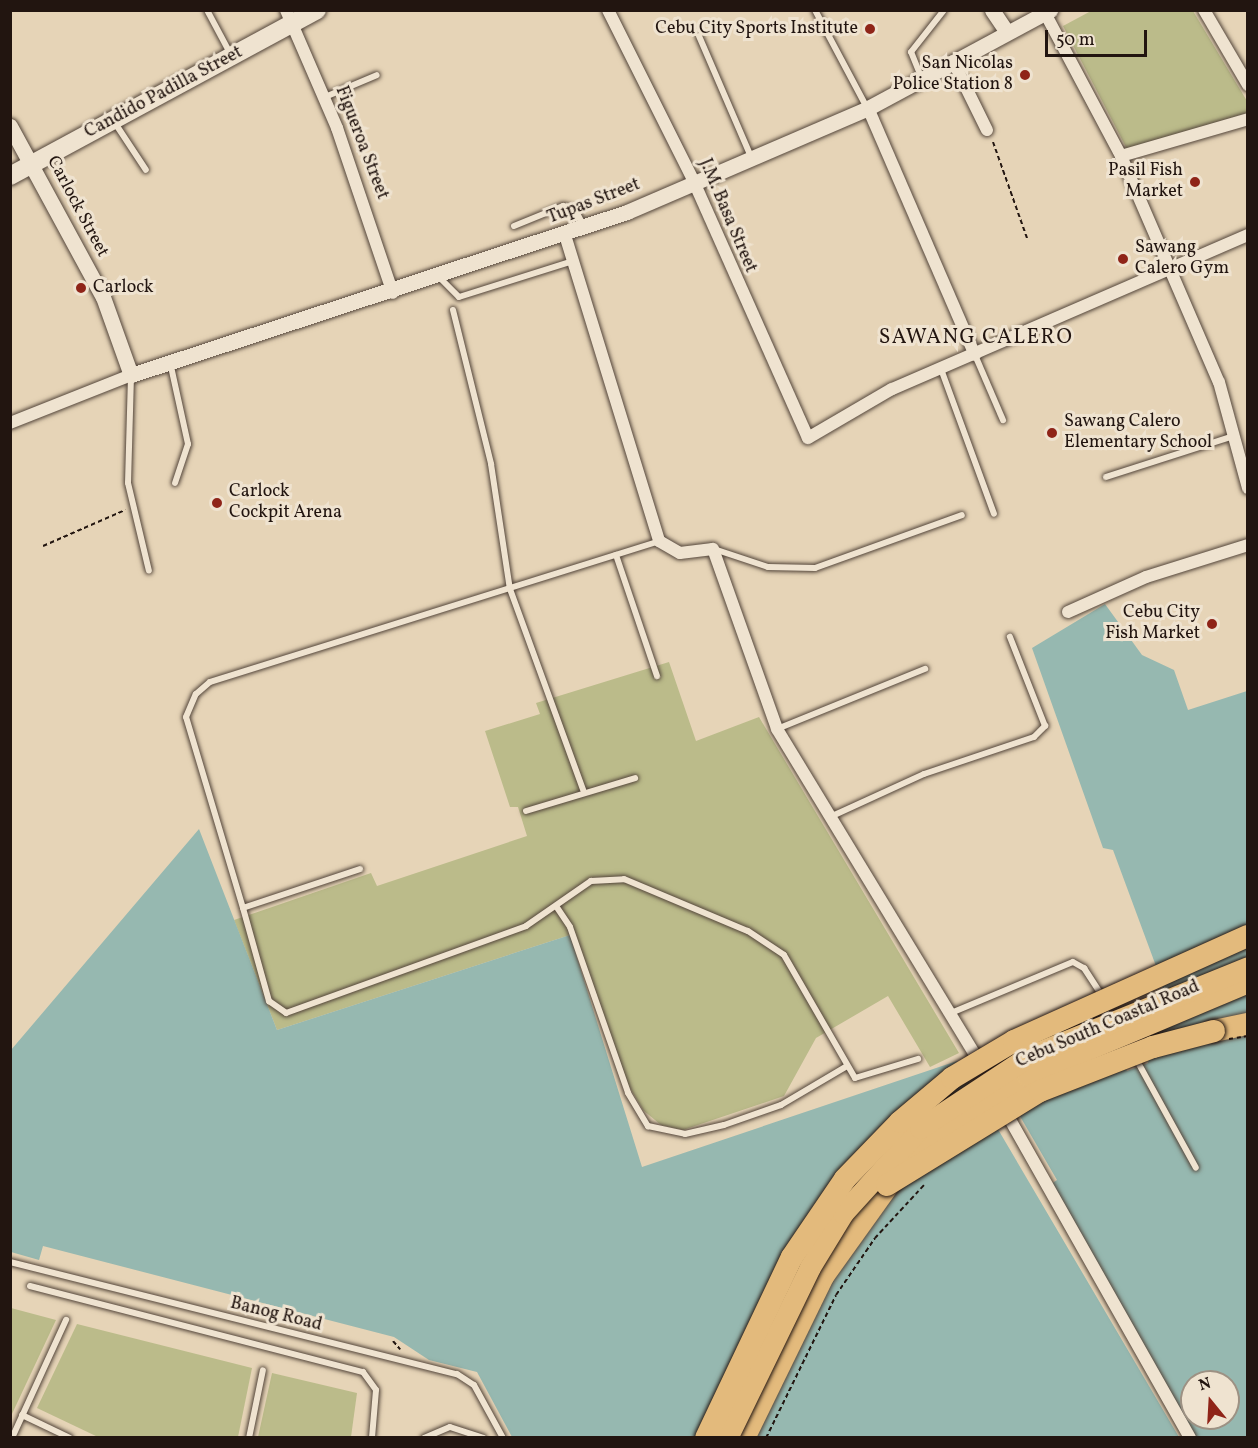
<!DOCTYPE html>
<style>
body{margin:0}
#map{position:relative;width:1258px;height:1448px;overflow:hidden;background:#e6d4b7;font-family:Vollkorn,serif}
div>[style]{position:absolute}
.green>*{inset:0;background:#bbbb8a}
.water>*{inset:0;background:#96b8b0}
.pier>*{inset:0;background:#e6d4b7}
.path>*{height:2px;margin-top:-1px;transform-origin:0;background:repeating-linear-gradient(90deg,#221510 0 4.5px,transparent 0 7.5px)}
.roads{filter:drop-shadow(0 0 2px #53453a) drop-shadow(0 0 2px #53453a)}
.service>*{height:6px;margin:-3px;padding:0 3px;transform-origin:3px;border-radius:3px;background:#efe3d0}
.minor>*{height:12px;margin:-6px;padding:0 6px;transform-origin:6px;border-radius:6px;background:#efe3d0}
.tertiary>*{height:15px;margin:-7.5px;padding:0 7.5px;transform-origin:7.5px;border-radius:7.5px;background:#efe3d0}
.secondary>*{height:18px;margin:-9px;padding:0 9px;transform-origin:9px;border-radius:9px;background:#efe3d0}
.trunk>*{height:21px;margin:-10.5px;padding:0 10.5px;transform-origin:10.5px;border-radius:10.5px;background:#e3ba7c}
.motorway>*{height:22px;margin:-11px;padding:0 11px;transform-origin:11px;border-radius:11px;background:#e3ba7c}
.path-bridge>*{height:2px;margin-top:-1px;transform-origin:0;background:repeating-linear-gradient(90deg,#221510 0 4.5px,transparent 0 7.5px)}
.bridges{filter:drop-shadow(0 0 2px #221510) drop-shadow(0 0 2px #221510)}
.trunk-bridge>*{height:21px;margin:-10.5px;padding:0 10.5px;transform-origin:10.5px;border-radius:10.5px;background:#e3ba7c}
.motorway-bridge>*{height:22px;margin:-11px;padding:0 11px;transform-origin:11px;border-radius:11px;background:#e3ba7c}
.dots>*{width:16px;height:16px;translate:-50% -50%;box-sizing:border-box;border:3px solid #efe3d0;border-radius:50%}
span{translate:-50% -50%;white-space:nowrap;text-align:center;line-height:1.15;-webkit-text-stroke:6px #efe3d0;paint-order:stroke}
.poi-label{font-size:18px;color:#221510}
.right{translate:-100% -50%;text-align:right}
.left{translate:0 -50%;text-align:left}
.street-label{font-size:18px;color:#221510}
.quarter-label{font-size:21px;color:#221510;letter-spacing:1.5px}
.frame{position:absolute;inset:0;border:12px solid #221510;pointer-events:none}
.north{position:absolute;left:1180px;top:1370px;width:60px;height:60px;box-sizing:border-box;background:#efe3d0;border:2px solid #9d9183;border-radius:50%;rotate:342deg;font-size:16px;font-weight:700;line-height:24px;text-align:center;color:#221510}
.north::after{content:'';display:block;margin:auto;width:21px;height:27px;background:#8f2418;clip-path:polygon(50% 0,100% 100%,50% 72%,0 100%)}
.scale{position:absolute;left:1045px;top:30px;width:102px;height:27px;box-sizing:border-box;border:3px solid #221510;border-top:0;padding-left:8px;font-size:18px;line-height:21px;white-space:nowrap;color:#221510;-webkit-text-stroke:4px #efe3d0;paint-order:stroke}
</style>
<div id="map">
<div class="green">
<div style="clip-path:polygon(1091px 11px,1193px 11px,1247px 101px,1247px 113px,1127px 149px,1063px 26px)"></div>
<div style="clip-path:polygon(669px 662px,696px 741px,759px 717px,959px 1053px,930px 1067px,888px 996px,816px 1038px,784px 1096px,683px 1130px,661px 1125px,643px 1110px,623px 1076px,570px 935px,277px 1030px,234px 920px,371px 873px,377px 886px,527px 836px,518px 807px,510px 807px,485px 731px,540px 714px,536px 703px)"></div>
<div style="clip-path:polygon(11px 1308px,56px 1320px,11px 1416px,10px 1308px)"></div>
<div style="clip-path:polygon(77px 1324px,252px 1368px,238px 1437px,98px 1437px,37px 1408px)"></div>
<div style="clip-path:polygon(272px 1373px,357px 1393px,351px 1437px,258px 1437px)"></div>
</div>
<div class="water">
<div style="clip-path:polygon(evenodd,1105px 604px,1142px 655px,1174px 670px,1188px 710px,1247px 691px,1247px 1437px,512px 1437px,477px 1372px,429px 1360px,394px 1337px,43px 1246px,39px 1260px,11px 1252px,11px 1050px,199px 829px,277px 1030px,570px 935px,642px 1167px,957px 1061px,999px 1131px,1021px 1118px,985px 1051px,1088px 1009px,1127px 1071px,1148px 1063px,1163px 985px,1113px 850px,1103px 848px,1032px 648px,1105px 604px,1192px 1382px,1228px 1382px,1228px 1418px,1192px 1418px,1192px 1382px)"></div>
</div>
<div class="pier">
<div style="clip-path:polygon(1021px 1118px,1057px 1180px,1051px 1184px,1195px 1437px,1179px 1437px,999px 1131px)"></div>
</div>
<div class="path">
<div style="left:993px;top:142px;width:102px;rotate:70.5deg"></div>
<div style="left:43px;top:546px;width:90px;rotate:-23.7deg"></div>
<div style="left:393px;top:1341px;width:11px;rotate:49deg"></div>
</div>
<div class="roads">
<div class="service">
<div style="left:207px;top:10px;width:51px;rotate:61.9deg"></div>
<div style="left:815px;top:10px;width:111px;rotate:62deg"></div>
<div style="left:699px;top:36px;width:132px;rotate:66.7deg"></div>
<div style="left:922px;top:79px;width:29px;rotate:-112deg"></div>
<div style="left:911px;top:52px;width:53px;rotate:-51.8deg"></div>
<div style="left:325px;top:97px;width:56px;rotate:-22.9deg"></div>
<div style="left:115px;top:123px;width:56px;rotate:56.6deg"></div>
<div style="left:514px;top:226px;width:53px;rotate:-22.2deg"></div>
<div style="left:563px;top:206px;width:12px;rotate:14deg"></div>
<div style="left:575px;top:209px;width:18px;rotate:63deg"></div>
<div style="left:439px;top:277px;width:28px;rotate:45deg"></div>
<div style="left:459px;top:297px;width:120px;rotate:-17.5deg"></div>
<div style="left:453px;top:310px;width:159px;rotate:76.1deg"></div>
<div style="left:491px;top:464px;width:126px;rotate:81.4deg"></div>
<div style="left:510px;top:589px;width:214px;rotate:70deg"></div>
<div style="left:975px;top:355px;width:71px;rotate:66.7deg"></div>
<div style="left:170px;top:362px;width:84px;rotate:77.6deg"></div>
<div style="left:188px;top:444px;width:41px;rotate:108.4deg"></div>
<div style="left:941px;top:369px;width:154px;rotate:69.9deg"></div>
<div style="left:131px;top:376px;width:107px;rotate:91.6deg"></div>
<div style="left:128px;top:483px;width:90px;rotate:76.6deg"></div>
<div style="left:1106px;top:477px;width:134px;rotate:-17.8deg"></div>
<div style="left:714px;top:549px;width:57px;rotate:18.4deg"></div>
<div style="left:768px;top:567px;width:47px;rotate:1.2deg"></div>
<div style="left:815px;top:568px;width:156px;rotate:-19.8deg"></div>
<div style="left:616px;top:555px;width:128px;rotate:71.3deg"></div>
<div style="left:777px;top:729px;width:160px;rotate:-22.1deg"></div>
<div style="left:526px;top:811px;width:114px;rotate:-16.8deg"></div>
<div style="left:830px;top:817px;width:103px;rotate:-24.6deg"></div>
<div style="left:924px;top:774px;width:116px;rotate:-18.6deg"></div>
<div style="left:1034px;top:737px;width:16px;rotate:-45deg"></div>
<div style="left:1045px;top:726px;width:96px;rotate:-111.5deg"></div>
<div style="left:360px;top:869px;width:123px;rotate:161.6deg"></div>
<div style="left:243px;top:908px;width:199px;rotate:-106.6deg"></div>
<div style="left:186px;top:717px;width:25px;rotate:-67deg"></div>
<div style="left:196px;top:694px;width:18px;rotate:-41deg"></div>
<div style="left:210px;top:682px;width:471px;rotate:-17.4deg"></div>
<div style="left:556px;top:906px;width:25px;rotate:56deg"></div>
<div style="left:570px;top:927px;width:176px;rotate:70.7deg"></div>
<div style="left:628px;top:1093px;width:39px;rotate:59deg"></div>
<div style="left:648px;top:1126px;width:38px;rotate:12deg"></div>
<div style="left:685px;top:1134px;width:40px;rotate:-13deg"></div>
<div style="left:724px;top:1125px;width:60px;rotate:-19.3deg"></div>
<div style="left:781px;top:1105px;width:77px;rotate:-30.6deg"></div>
<div style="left:243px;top:908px;width:97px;rotate:74.4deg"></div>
<div style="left:269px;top:1001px;width:21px;rotate:35deg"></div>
<div style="left:286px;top:1013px;width:255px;rotate:-19.9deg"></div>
<div style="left:526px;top:926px;width:79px;rotate:-34.7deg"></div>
<div style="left:591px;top:881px;width:33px;rotate:-3deg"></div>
<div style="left:624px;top:879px;width:134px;rotate:22.8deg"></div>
<div style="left:748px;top:931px;width:43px;rotate:33.7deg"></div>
<div style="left:784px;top:955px;width:142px;rotate:60deg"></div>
<div style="left:855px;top:1078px;width:66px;rotate:-16.8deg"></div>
<div style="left:951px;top:1013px;width:132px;rotate:-22.7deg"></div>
<div style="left:1073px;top:962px;width:13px;rotate:29deg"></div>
<div style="left:1084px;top:968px;width:33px;rotate:57deg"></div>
<div style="left:1124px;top:1037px;width:149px;rotate:61.2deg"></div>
<div style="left:10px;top:1262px;width:461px;rotate:14.1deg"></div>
<div style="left:457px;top:1374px;width:20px;rotate:33deg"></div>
<div style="left:474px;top:1385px;width:60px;rotate:61.3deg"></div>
<div style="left:30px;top:1286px;width:344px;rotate:14.5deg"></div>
<div style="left:363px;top:1372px;width:22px;rotate:54deg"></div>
<div style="left:376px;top:1390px;width:48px;rotate:94.8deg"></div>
<div style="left:22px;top:1415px;width:53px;rotate:25.6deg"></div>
<div style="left:12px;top:1438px;width:130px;rotate:-65.4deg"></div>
<div style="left:249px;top:1438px;width:69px;rotate:-78.4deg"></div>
<div style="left:424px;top:1438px;width:28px;rotate:-23deg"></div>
<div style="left:450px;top:1427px;width:35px;rotate:18deg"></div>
</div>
<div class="minor">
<div style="left:286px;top:10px;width:129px;rotate:66.6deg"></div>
<div style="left:337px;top:128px;width:174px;rotate:71.3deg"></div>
<div style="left:608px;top:10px;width:192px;rotate:63.4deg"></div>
<div style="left:694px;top:182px;width:280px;rotate:66deg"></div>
<div style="left:808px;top:438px;width:97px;rotate:-30.3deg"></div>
<div style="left:892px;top:389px;width:388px;rotate:-23.4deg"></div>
<div style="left:1204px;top:10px;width:87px;rotate:59.6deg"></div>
<div style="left:1045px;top:13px;width:162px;rotate:62deg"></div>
<div style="left:1121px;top:156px;width:246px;rotate:66.6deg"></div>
<div style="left:1219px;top:382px;width:110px;rotate:74.7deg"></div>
<div style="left:953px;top:61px;width:77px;rotate:63.8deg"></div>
<div style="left:868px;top:108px;width:269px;rotate:66.6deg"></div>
<div style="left:1121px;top:156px;width:132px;rotate:-16.2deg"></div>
<div style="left:565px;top:235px;width:320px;rotate:72.9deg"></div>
<div style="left:659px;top:541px;width:24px;rotate:30deg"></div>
<div style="left:680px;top:553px;width:33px;rotate:-7deg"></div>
<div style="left:713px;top:549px;width:191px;rotate:70.4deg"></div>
<div style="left:777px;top:729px;width:392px;rotate:58.7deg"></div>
<div style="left:10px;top:423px;width:130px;rotate:-21.6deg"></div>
<div style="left:1068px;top:612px;width:85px;rotate:-24.2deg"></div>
<div style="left:1146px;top:577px;width:107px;rotate:-17.4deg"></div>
<div style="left:1004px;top:1109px;width:378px;rotate:60.5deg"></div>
</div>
<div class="tertiary">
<div style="left:992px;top:10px;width:27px;rotate:56deg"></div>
<div style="left:10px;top:126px;width:195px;rotate:61.5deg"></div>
<div style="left:103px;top:297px;width:83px;rotate:70.3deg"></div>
<div style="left:131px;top:375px;width:522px;rotate:-18.19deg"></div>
<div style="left:627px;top:212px;width:262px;rotate:-23.3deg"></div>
<div style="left:868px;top:108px;width:207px;rotate:-28.3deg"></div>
</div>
<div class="secondary">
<div style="left:10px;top:176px;width:349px;rotate:-28.4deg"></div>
</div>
<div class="trunk">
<div style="left:744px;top:1438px;width:180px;rotate:-64deg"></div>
<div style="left:823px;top:1276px;width:117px;rotate:-54.4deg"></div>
</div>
<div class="motorway">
<div style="left:1214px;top:1031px;width:35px;rotate:-12deg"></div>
</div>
</div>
<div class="path-bridge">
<div style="left:1229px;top:1039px;width:19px;rotate:-9deg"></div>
<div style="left:766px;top:1438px;width:159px;rotate:-63.9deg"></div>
<div style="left:836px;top:1295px;width:69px;rotate:-55.6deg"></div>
<div style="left:875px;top:1238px;width:72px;rotate:-47.2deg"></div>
</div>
<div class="bridges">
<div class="trunk-bridge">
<div style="left:902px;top:1170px;width:94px;rotate:-41.1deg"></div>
<div style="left:973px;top:1108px;width:63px;rotate:-31.4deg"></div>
<div style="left:1027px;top:1075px;width:240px;rotate:-22.8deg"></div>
<div style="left:727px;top:1438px;width:190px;rotate:-64.1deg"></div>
<div style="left:810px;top:1267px;width:63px;rotate:-58.6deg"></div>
<div style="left:843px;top:1213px;width:115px;rotate:-47.8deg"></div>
<div style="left:920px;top:1128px;width:131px;rotate:-33.4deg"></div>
<div style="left:1029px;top:1056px;width:236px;rotate:-22.1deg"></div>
</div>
<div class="motorway-bridge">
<div style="left:887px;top:1185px;width:180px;rotate:-31.6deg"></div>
<div style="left:1040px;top:1091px;width:121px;rotate:-21.3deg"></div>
<div style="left:1153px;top:1047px;width:63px;rotate:-14.7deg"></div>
<div style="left:706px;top:1438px;width:200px;rotate:-64.6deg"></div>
<div style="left:792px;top:1257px;width:94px;rotate:-55.8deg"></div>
<div style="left:845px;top:1179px;width:79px;rotate:-46deg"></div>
<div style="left:900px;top:1122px;width:68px;rotate:-40.2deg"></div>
<div style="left:952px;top:1078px;width:72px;rotate:-30.8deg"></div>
<div style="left:1014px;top:1041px;width:256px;rotate:-24.2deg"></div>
</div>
</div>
<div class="dots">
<div style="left:870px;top:29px;background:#8f2418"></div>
<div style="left:1025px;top:75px;background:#8f2418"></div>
<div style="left:1195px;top:182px;background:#8f2418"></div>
<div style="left:1123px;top:259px;background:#8f2418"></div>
<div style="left:81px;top:288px;background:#8f2418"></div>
<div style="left:1052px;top:433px;background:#8f2418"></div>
<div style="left:217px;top:503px;background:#8f2418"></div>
<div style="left:1212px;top:624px;background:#8f2418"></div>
</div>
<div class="poi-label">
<span class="right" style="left:858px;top:29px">Cebu City Sports Institute</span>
<span class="right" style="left:1013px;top:75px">San Nicolas<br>Police Station 8</span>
<span class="right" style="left:1183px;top:182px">Pasil Fish<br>Market</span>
<span class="left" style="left:1135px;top:259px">Sawang<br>Calero Gym</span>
<span class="left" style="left:93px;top:288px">Carlock</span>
<span class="left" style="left:1064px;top:433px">Sawang Calero<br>Elementary School</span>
<span class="left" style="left:229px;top:503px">Carlock<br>Cockpit Arena</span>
<span class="right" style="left:1200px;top:624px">Cebu City<br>Fish Market</span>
</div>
<div class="street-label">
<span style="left:164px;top:93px;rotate:-28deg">Candido Padilla Street</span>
<span style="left:361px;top:143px;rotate:69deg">Figueroa Street</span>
<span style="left:594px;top:202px;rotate:-21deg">Tupas Street</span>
<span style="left:77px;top:207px;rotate:62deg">Carlock Street</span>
<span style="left:727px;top:216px;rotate:67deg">J.M. Basa Street</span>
<span style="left:1108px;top:1025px;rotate:-23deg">Cebu South Coastal Road</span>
<span style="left:276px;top:1315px;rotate:14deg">Banog Road</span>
</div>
<div class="quarter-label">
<span style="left:976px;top:338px">SAWANG CALERO</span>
</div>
<div class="frame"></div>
<div class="north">N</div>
<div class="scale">50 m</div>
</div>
